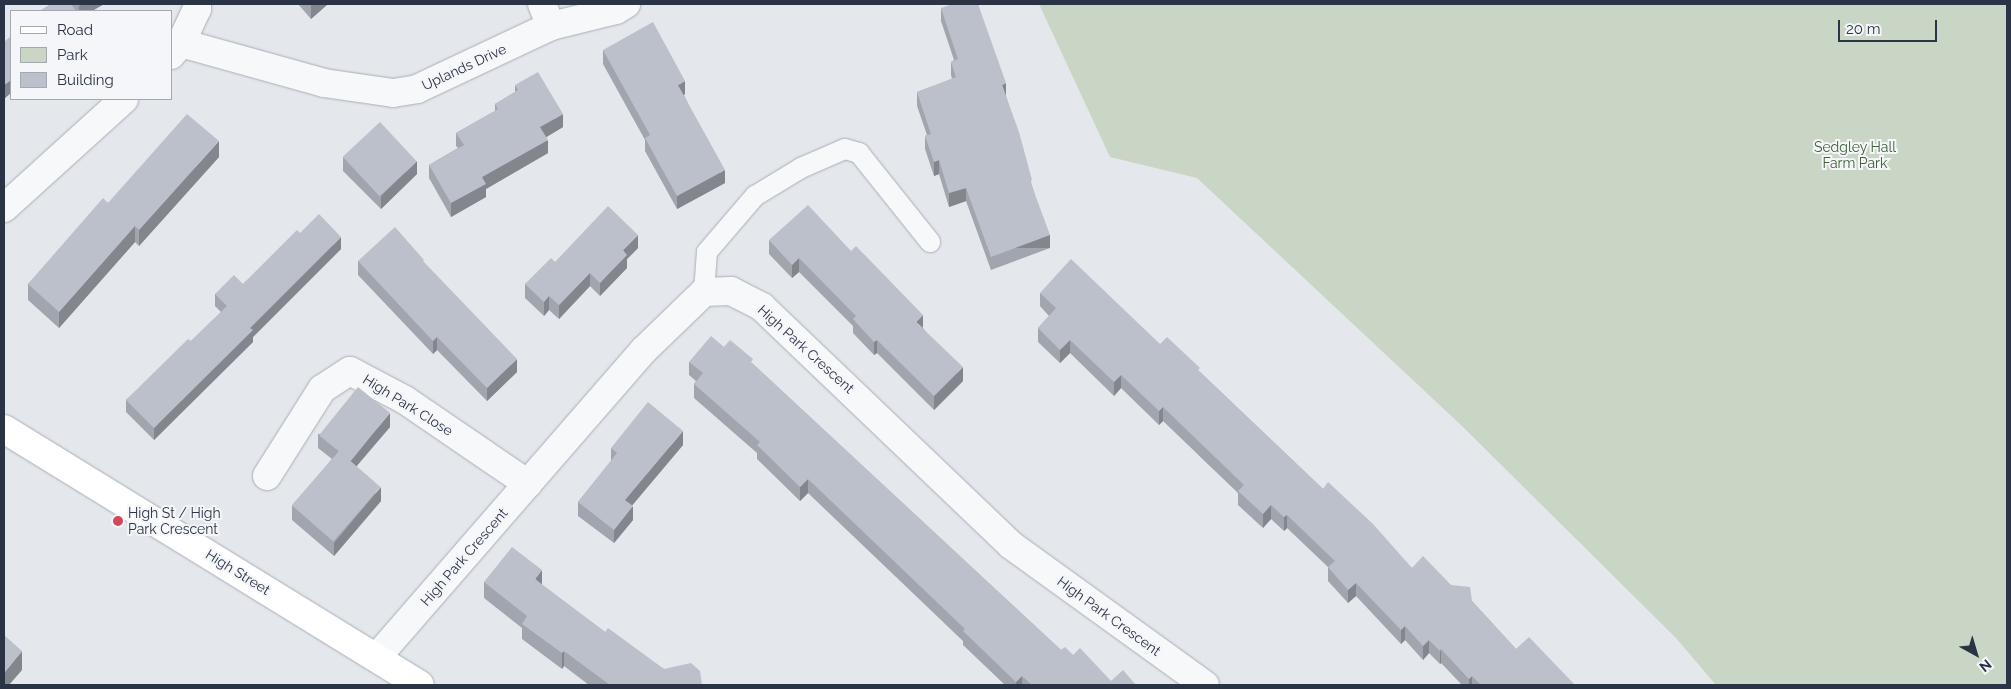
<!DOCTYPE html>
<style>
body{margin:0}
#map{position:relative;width:2011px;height:689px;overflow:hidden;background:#e4e7ec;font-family:Raleway,sans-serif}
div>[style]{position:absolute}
.green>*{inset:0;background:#c9d6c5}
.roads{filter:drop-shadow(0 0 1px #a9aeb7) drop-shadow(0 0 1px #a9aeb7)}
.service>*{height:20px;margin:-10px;padding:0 10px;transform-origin:10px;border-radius:10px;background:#f7f8fa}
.minor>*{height:28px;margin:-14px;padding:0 14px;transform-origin:14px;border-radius:14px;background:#f7f8fa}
.primary>*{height:28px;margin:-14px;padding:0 14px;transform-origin:14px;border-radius:14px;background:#fff}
.wall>*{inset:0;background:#a1a5ae}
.shaded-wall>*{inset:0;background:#83868d;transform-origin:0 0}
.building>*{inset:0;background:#bbc0ca;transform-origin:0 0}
.dots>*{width:14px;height:14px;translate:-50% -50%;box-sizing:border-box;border:2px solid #f4f6f9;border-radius:50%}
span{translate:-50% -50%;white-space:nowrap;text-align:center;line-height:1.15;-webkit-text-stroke:4px #f4f6f9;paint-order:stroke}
.street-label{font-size:14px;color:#2b3445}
.park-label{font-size:14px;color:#3f6138}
.poi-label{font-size:14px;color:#2b3445}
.left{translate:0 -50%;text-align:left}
.frame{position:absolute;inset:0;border:5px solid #2b3445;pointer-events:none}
.legend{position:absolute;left:10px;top:10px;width:162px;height:90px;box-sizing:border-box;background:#f4f6f9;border:1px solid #a4a8b1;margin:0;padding:6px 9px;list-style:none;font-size:15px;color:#2b3445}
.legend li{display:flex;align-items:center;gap:10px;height:25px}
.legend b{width:25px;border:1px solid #a4a8b1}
.north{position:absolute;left:1951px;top:629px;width:50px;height:50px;-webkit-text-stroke:4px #f4f6f9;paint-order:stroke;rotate:141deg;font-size:14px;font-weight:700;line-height:20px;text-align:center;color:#2b3445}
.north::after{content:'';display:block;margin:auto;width:18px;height:22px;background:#2b3445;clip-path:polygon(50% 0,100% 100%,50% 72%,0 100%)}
.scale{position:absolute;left:1838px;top:20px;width:99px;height:22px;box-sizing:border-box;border:2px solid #2b3445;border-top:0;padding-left:6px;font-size:15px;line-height:18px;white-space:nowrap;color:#2b3445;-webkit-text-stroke:4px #f4f6f9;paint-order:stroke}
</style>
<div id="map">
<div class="green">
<div style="clip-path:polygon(1039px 4px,2007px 4px,2007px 685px,1716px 685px,1676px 638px,1462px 426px,1197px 178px,1110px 157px)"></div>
</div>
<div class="roads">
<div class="service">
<div style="left:704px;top:292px;width:40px;rotate:-85.7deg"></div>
<div style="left:707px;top:252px;width:74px;rotate:-49.4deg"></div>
<div style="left:755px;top:196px;width:54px;rotate:-31.3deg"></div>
<div style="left:801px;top:168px;width:48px;rotate:-23.4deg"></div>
<div style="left:845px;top:149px;width:15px;rotate:16deg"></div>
<div style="left:859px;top:153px;width:114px;rotate:51.4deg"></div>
</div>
<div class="minor">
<div style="left:542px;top:4px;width:24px;rotate:68deg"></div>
<div style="left:181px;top:43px;width:148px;rotate:15.6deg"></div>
<div style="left:324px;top:83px;width:70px;rotate:8.2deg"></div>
<div style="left:393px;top:93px;width:24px;rotate:-9deg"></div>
<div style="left:417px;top:89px;width:148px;rotate:-25.2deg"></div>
<div style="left:551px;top:26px;width:67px;rotate:-13.8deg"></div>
<div style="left:616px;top:10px;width:12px;rotate:-31deg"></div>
<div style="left:171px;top:55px;width:16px;rotate:-50deg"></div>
<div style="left:181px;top:43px;width:38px;rotate:-65deg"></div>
<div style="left:197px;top:9px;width:5px;rotate:-90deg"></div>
<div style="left:4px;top:208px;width:162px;rotate:-42.2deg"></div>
<div style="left:267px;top:476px;width:103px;rotate:-57.7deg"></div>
<div style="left:322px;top:389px;width:33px;rotate:-33deg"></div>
<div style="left:350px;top:371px;width:62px;rotate:27.8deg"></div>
<div style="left:405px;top:400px;width:149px;rotate:34.3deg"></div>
<div style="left:377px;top:657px;width:407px;rotate:-49deg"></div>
<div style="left:644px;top:350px;width:83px;rotate:-44deg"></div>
<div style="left:704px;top:292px;width:27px;rotate:-2deg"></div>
<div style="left:731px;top:291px;width:35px;rotate:27deg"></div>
<div style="left:762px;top:307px;width:344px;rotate:43.7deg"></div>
<div style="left:1011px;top:545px;width:239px;rotate:35.8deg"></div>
</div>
<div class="primary">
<div style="left:4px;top:429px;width:488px;rotate:31.6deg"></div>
</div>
</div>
<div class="wall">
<div style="clip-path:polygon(51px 4px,104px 4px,92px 11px,40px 11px)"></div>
<div style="clip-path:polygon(298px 4px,328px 4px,311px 19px)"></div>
<div style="clip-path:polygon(941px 8px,1006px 96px,1050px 248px,991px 270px,966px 201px,949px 207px,939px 174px,934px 176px,925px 149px,925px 136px,927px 135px,917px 106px,917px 92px,952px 79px,951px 75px,951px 62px,954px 60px,941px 21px)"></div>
<div style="clip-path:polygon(603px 50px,685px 94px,684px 95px,725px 183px,677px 209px,645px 151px,645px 140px,603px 64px)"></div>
<div style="clip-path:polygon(515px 85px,563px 127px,546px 137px,548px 153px,486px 189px,486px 197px,451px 217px,429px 178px,429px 165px,458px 148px,456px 146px,456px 133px,495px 111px,495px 104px,515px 92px)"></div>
<div style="clip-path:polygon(219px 157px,139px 246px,135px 242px,59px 328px,28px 300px,28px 284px,108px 203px)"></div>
<div style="clip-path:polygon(343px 157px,417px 174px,381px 209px,343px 171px)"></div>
<div style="clip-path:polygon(300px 233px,341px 249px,253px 337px,253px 342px,154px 440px,126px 412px,126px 400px,191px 341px,221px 312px,215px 306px,215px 294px,243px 284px)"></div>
<div style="clip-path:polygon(769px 240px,923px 328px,963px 381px,934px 410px,877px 353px,874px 355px,853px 333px,853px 326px,799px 272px,792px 278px,769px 254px)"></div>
<div style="clip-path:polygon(638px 248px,627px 259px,627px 268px,600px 296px,590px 286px,559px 319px,549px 310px,544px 316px,525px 298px,525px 284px,555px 262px)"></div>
<div style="clip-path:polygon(358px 261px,424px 263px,517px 372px,487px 401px,437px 350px,433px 354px,358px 275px)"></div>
<div style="clip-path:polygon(1040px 293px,1160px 344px,1200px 372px,1323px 489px,1412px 568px,1451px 585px,1472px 601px,1516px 649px,1575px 685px,1462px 685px,1441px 663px,1440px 664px,1429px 653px,1423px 660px,1405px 640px,1401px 644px,1356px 596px,1348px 603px,1328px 581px,1328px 567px,1287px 528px,1284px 531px,1271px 519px,1263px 528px,1238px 505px,1238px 493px,1163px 421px,1159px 425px,1121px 388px,1114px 396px,1070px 353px,1060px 363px,1038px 342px,1038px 328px,1049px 316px,1040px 306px)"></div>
<div style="clip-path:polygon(724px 347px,753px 364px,1061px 650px,1073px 655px,1111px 681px,1136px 685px,1005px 685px,963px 645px,963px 641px,808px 493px,800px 501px,757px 459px,757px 453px,694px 398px,694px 384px,696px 381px,689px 375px,689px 362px)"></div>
<div style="clip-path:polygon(390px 427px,356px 466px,381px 501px,334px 556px,292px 520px,292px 506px,332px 459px,318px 448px,318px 434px)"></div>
<div style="clip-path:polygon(683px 445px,632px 505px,633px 520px,614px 543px,578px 516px,578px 502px,611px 461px,611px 448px)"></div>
<div style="clip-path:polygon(484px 582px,542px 585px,605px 632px,664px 669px,702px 685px,589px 685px,564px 666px,562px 669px,522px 639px,522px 628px,484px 598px)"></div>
</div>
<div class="shaded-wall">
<div style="clip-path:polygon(82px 4px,104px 4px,92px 11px,79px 11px,79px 6px)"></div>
<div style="clip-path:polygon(311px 4px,328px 4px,311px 19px)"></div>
<div style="clip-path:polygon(11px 80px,11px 93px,4px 99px,4px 85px)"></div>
<div style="clip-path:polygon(685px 81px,685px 94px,678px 98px,678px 85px)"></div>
<div style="clip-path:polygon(1006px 83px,1006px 97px,1002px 85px)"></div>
<div style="clip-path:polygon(563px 114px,563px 127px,540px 141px,540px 127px)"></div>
<div style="clip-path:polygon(548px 140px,548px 153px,486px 189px,486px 197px,451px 217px,451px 203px,482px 177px)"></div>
<div style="clip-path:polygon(219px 141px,219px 157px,139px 246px,139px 230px)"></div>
<div style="clip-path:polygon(939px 160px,939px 174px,934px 176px,934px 162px)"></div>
<div style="clip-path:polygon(417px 161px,417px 174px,381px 209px,381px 196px)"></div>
<div style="clip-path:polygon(725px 170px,725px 183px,677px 209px,677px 196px)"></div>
<div style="clip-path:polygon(966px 188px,966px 201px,949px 207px,949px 193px)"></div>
<div style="clip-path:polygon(135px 226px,135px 242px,59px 328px,59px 312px)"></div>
<div style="clip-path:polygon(638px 235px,638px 248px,627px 259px,627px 268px,600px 296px,600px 283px,623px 250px)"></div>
<div style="left:1050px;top:235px;width:13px;height:63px;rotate:90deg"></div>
<div style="clip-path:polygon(341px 237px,341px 249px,253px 337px,253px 342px,154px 440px,154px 428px,250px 328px)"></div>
<div style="clip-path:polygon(799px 258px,799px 272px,792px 278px,792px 265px)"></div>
<div style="clip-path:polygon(590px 273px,590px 286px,559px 319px,559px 305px)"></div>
<div style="clip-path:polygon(549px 296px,549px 310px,544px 316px,544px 302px)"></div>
<div style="clip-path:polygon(923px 315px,923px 328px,916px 322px)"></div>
<div style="clip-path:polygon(437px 337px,437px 350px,433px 354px,433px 341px)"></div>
<div style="clip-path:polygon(877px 340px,877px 353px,874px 355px,874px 342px)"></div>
<div style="clip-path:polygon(1070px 340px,1070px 353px,1060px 363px,1060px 350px)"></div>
<div style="clip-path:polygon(517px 359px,517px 372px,487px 401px,487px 388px)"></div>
<div style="clip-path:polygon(963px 367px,963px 381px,934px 410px,934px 396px)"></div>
<div style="clip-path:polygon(1121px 375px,1121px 388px,1114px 396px,1114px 382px)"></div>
<div style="clip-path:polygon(1163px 407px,1163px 421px,1159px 425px,1159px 411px)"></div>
<div style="clip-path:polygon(390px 413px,390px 427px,350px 474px,350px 461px)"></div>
<div style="clip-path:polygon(683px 431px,683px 445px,625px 514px,625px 500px)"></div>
<div style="clip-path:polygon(808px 479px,808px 493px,800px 501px,800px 487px)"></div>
<div style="clip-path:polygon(381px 487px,381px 501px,334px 556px,334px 543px)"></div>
<div style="clip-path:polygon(1271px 505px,1271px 519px,1263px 528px,1263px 514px)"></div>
<div style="clip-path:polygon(633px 506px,633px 520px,614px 543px,614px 530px)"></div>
<div style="clip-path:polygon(1287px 515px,1287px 528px,1284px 531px,1284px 517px)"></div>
<div style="clip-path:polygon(542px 570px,542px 586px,535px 579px)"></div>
<div style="clip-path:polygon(1356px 583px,1356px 596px,1348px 603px,1348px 590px)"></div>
<div style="clip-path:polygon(1405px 626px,1405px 640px,1401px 644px,1401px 630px)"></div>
<div style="clip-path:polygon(1429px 640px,1429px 653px,1423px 660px,1423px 646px)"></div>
<div style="clip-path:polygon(1441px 649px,1441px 663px,1440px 664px,1440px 651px)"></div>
<div style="clip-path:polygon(22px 651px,22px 670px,9px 685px,4px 685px,4px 673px)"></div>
<div style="clip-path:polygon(564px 651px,564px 666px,562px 669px,562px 653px)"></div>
<div style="clip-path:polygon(1022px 676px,1022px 685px,1016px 685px,1016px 682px)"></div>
<div style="clip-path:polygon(1472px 676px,1472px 685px,1469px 685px,1469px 679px)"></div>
</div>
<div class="building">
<div style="clip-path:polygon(51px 4px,71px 4px,76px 11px,40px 11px)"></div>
<div style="clip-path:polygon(953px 4px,978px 4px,1006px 83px,1002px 85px,1019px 132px,1032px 180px,1030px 181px,1050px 235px,991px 257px,966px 188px,949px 193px,939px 160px,934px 162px,925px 136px,931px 134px,917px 92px,956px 77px,951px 62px,958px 59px,941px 8px)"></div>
<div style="clip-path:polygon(653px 22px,685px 81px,678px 85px,725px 170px,677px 196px,645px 138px,650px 135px,603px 50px)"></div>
<div style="clip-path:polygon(11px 36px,11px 80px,4px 85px,4px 42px)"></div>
<div style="clip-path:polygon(538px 72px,563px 114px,540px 127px,548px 140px,482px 177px,486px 184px,451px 203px,429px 165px,464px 145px,456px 133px,498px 109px,495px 104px,518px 90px,515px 85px)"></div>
<div style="clip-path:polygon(187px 114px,219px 141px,139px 230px,135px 226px,59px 312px,28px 284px,103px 198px,108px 203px)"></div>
<div style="left:380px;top:122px;width:54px;height:51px;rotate:47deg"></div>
<div style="clip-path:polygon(808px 205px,851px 251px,856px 246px,923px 315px,916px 322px,963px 367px,934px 396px,877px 340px,874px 342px,853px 319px,856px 316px,799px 258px,792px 265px,769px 240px)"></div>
<div style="clip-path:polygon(608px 206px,638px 235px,623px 250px,627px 255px,600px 283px,590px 273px,559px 305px,549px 296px,544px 302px,525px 284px,551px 258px,555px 262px)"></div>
<div style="clip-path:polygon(319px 214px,341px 237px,250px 328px,253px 330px,154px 428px,126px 400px,188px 339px,191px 341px,227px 306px,215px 294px,234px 275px,243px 284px,297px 230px,300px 233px)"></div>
<div style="clip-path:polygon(395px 227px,424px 260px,423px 261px,517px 359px,487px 388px,437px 337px,433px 341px,358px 261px)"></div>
<div style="clip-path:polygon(1071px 259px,1160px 344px,1167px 337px,1200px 368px,1198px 370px,1323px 489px,1328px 482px,1373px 524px,1412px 568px,1423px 556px,1451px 585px,1470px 587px,1472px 601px,1516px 649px,1529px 637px,1575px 685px,1481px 685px,1472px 676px,1469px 679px,1441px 649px,1440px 651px,1429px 640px,1423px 646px,1405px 626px,1401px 630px,1356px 583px,1348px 590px,1328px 567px,1335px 561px,1287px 515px,1284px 517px,1271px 505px,1263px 514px,1238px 491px,1244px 485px,1163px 407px,1159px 411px,1121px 375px,1114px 382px,1070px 340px,1060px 350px,1038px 328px,1056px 308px,1040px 293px)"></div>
<div style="clip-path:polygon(711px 336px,724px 347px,730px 340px,753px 359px,751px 362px,1061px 650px,1065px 647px,1073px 655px,1080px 648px,1111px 681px,1123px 670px,1136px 685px,1032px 685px,1022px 676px,1016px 682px,963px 631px,965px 629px,808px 479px,800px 487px,757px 445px,760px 442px,694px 384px,703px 373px,689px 362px)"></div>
<div style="left:358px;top:387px;width:41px;height:62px;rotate:39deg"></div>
<div style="clip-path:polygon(648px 402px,683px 431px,625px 500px,633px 506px,614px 530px,578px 502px,617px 453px,611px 448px)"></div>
<div style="left:339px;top:451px;width:55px;height:72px;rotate:41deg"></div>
<div style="clip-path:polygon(512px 547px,542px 570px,535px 579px,605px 632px,608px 628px,664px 669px,691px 663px,700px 671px,702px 685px,610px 685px,564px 651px,562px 653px,522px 624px,527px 616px,484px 582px)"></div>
<div style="clip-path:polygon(4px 635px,22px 651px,4px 673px)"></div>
</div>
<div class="dots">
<div style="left:118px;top:521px;background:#d1495b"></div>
</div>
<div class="street-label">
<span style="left:464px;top:67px;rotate:-25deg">Uplands Drive</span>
<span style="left:806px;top:349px;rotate:42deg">High Park Crescent</span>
<span style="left:408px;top:405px;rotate:32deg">High Park Close</span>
<span style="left:464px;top:557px;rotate:-49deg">High Park Crescent</span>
<span style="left:238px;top:572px;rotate:32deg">High Street</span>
<span style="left:1109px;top:616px;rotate:36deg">High Park Crescent</span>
</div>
<div class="park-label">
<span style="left:1855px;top:155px">Sedgley Hall<br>Farm Park</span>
</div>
<div class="poi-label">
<span class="left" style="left:128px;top:521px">High St / High<br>Park Crescent</span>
</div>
<div class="frame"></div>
<ul class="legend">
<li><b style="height:6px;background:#fff"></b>Road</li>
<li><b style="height:14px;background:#c9d6c5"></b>Park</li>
<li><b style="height:14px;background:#bbc0ca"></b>Building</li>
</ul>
<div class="north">N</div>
<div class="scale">20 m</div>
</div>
